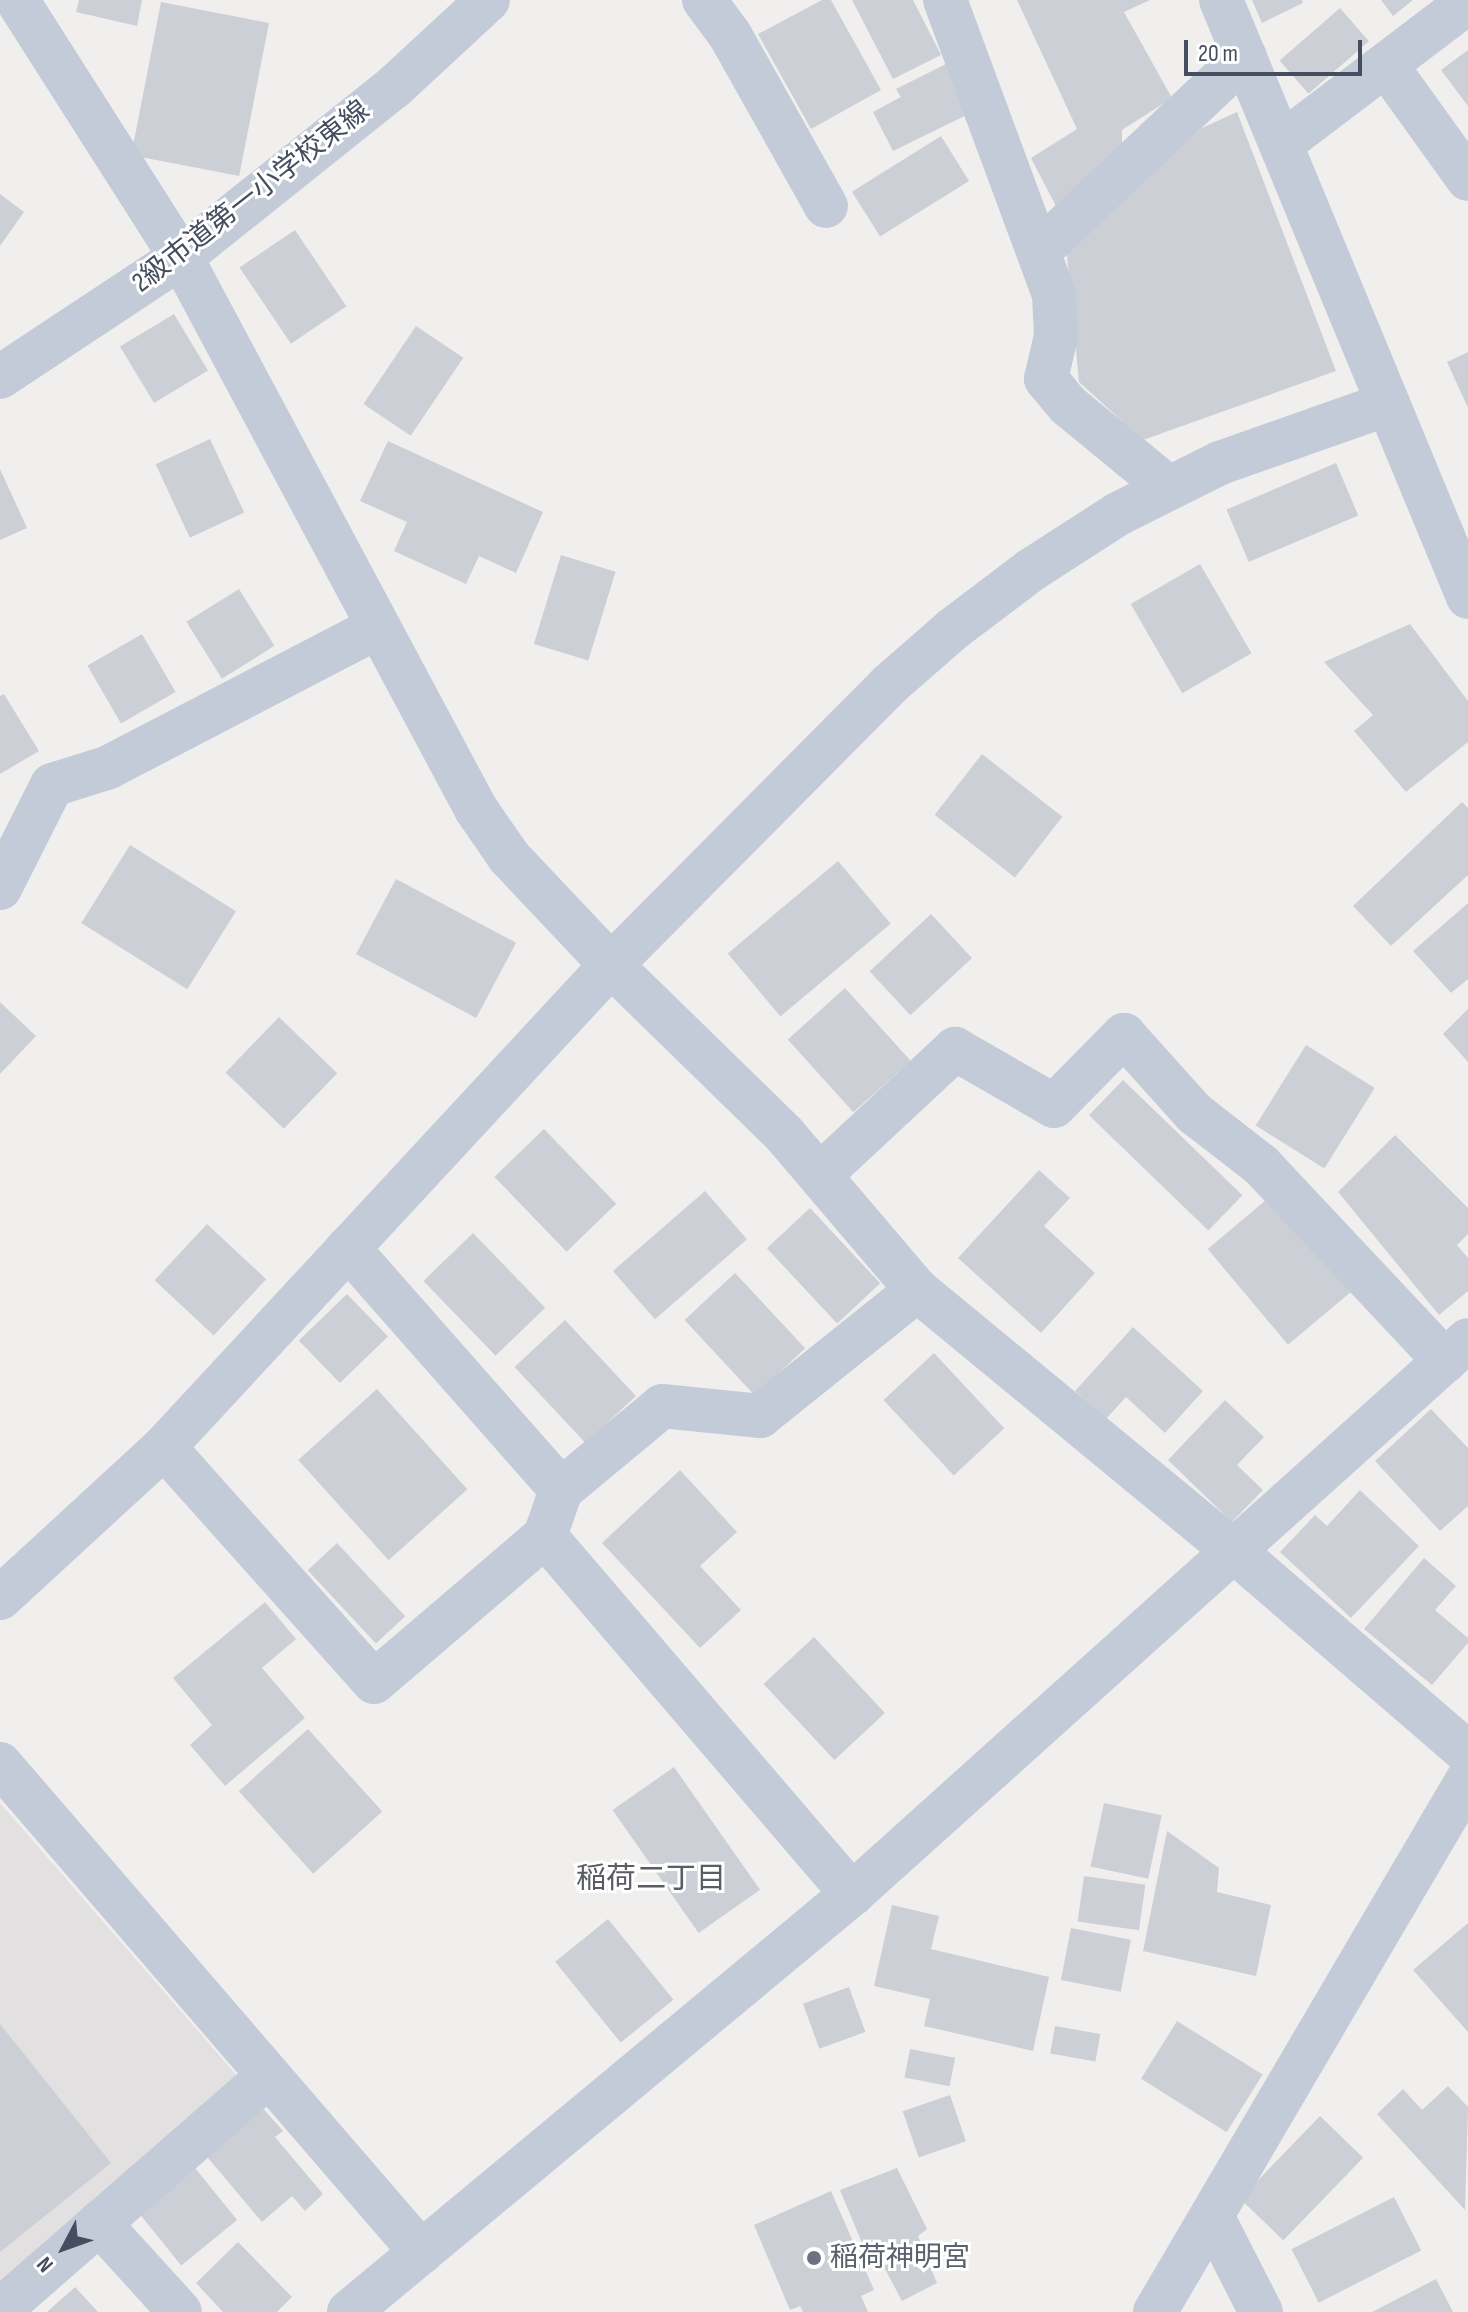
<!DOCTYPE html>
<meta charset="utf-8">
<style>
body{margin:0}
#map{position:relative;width:1468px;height:2312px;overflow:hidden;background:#f1efee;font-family:"Sofia Sans Condensed","Noto Sans JP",sans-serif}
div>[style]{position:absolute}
.education>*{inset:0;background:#e2e0e0}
.building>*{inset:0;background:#cdcfd7;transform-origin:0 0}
.minor>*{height:44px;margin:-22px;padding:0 22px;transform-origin:22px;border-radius:22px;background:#c3cbd8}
.dots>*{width:22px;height:22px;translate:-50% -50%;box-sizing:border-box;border:4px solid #fff;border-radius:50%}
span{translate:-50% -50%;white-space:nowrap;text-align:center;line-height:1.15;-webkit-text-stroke:6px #fff;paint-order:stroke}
.street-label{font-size:28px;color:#444e5e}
.worship-label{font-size:28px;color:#5b616d}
.left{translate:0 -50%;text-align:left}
.neighbourhood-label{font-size:30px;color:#5a5d64}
.north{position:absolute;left:24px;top:2208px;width:80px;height:80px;-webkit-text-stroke:6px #fff;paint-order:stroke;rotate:229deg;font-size:22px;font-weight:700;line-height:32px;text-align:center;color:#444e5e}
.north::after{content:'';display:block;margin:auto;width:28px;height:36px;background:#444e5e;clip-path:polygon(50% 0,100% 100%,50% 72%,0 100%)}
.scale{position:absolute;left:1184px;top:40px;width:178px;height:36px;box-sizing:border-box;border:4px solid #444e5e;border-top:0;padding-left:10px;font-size:24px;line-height:28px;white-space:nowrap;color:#444e5e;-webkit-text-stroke:6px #fff;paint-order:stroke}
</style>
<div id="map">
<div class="education">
<div style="clip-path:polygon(0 1803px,245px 2085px,0 2296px)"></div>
</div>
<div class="building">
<div style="clip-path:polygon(79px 0,142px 0,137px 26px,76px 12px)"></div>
<div style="clip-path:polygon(822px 0,831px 0,881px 90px,811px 129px,758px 34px)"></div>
<div style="clip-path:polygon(852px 0,913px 0,941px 55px,893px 79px)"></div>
<div style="clip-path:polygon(1017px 0,1150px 0,1124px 12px,1172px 98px,1122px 130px,1122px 149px,1059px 212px,1031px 158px,1077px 129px)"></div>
<div style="clip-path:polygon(1252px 0,1302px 0,1303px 3px,1262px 23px)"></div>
<div style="clip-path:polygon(1381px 0,1413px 0,1393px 16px)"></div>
<div style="left:161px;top:2px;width:110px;height:156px;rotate:11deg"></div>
<div style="left:1340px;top:8px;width:44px;height:80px;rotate:49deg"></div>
<div style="clip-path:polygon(1468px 50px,1468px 106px,1441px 70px)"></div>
<div style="clip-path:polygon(954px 60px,979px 109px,893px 151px,873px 112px,901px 97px,896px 89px)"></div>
<div style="clip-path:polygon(1237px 112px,1336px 371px,1143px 440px,1079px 382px,1066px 245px,1202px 128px)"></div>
<div style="left:941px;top:136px;width:53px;height:105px;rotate:58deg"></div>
<div style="clip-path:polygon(0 194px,24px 212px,0 246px)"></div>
<div style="left:295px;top:230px;width:92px;height:67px;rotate:56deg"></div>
<div style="left:174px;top:314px;width:66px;height:63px;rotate:59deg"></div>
<div style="left:416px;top:326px;width:57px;height:94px;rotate:34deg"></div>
<div style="clip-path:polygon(1468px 352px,1468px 408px,1447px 362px)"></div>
<div style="left:210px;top:439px;width:81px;height:60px;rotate:65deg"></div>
<div style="clip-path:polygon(388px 441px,543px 512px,516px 573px,479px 556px,466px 584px,394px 551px,407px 522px,360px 501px)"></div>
<div style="left:1336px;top:463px;width:57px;height:119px;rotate:67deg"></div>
<div style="clip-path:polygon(0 469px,27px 528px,0 540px)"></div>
<div style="left:561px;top:555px;width:57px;height:93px;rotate:17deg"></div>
<div style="left:1200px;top:564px;width:103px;height:80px;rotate:60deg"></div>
<div style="left:239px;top:589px;width:67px;height:62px;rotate:58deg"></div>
<div style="clip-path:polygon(1410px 624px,1468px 701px,1468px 742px,1406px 792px,1354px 731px,1373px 715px,1324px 662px)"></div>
<div style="left:142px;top:634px;width:67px;height:63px;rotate:60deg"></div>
<div style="clip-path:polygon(4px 694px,39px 751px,0 774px,0 696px)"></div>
<div style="left:982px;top:754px;width:102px;height:77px;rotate:38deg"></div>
<div style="clip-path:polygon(1462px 802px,1468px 808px,1468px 875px,1391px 946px,1353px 906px)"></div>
<div style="left:130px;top:845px;width:125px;height:92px;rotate:32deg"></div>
<div style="left:838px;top:861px;width:82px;height:144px;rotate:50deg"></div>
<div style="left:396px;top:879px;width:136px;height:85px;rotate:28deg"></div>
<div style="clip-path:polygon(1468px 903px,1468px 979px,1451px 993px,1413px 951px)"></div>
<div style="left:931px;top:914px;width:60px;height:84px;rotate:47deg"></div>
<div style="left:845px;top:988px;width:98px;height:77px;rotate:48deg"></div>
<div style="clip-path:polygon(0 1002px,36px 1036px,0 1074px)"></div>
<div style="clip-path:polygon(1468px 1009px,1468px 1062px,1443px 1034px)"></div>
<div style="left:279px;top:1017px;width:81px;height:77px;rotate:44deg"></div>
<div style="left:1306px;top:1045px;width:81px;height:95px;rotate:32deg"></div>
<div style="left:1123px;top:1080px;width:166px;height:49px;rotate:44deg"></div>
<div style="left:544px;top:1129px;width:104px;height:69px;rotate:46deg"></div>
<div style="clip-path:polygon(1395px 1135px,1468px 1208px,1468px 1234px,1457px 1245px,1468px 1258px,1468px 1291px,1439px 1315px,1338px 1192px)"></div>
<div style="clip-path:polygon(1039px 1170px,1070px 1198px,1044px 1226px,1095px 1273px,1041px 1333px,958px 1258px)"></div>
<div style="left:705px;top:1191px;width:64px;height:122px;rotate:49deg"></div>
<div style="left:1272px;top:1195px;width:125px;height:84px;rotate:50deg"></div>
<div style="left:810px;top:1208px;width:103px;height:59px;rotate:47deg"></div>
<div style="left:207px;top:1224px;width:81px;height:77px;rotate:43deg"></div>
<div style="left:473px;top:1233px;width:104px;height:69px;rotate:46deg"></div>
<div style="left:735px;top:1273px;width:103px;height:69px;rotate:47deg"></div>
<div style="left:347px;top:1294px;width:59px;height:67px;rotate:46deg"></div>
<div style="left:565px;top:1320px;width:104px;height:69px;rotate:47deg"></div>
<div style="clip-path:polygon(1133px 1327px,1203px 1391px,1165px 1433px,1126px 1397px,1106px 1419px,1075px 1391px)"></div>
<div style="left:934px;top:1353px;width:103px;height:69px;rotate:47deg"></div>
<div style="left:377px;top:1389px;width:135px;height:106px;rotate:48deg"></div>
<div style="clip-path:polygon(1225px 1400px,1264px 1437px,1237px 1465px,1263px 1490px,1232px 1522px,1168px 1460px)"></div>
<div style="clip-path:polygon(1431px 1409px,1468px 1448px,1468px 1506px,1440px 1531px,1375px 1461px)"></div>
<div style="clip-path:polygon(680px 1470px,737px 1532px,700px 1566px,741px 1610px,700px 1648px,602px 1543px)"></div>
<div style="clip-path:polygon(1360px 1490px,1419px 1546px,1351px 1618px,1280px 1552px,1315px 1515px,1327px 1526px)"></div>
<div style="left:337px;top:1543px;width:100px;height:40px;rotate:47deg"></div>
<div style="clip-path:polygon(1424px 1558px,1456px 1586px,1435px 1610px,1468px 1638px,1468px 1643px,1432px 1685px,1364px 1629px)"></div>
<div style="clip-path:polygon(265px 1602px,296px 1639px,262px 1668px,305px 1718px,225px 1786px,190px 1745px,212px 1725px,173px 1678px)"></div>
<div style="left:814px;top:1637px;width:104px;height:69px;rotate:47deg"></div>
<div style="left:308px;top:1729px;width:111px;height:93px;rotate:48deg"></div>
<div style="left:674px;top:1767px;width:150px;height:75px;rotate:55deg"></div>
<div style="left:1104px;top:1803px;width:59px;height:65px;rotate:12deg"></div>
<div style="clip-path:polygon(1167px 1831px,1219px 1868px,1217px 1892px,1271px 1905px,1256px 1976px,1143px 1951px)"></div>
<div style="left:1084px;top:1876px;width:62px;height:46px;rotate:8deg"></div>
<div style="clip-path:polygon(892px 1905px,939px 1916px,931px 1949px,1049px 1977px,1033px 2051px,924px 2026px,930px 1999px,874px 1986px)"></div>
<div style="left:608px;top:1919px;width:104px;height:68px;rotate:51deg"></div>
<div style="clip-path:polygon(1468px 1923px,1468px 2032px,1413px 1970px)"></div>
<div style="left:1071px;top:1928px;width:61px;height:53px;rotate:11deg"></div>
<div style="left:849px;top:1987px;width:48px;height:49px;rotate:70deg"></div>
<div style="left:1177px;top:2021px;width:101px;height:68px;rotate:32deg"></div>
<div style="clip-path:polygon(0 2024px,111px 2163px,0 2252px)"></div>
<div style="left:1055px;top:2026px;width:46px;height:28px;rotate:10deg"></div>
<div style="left:910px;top:2049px;width:46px;height:29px;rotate:11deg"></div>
<div style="clip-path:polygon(1448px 2086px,1468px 2107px,1465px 2210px,1377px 2114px,1403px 2089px,1422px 2110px)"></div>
<div style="left:950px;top:2095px;width:49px;height:50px;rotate:71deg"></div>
<div style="clip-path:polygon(254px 2098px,283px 2131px,275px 2137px,323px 2194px,305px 2211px,292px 2196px,262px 2222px,198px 2146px)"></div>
<div style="left:1320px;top:2116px;width:60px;height:115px;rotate:44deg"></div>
<div style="left:195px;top:2168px;width:67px;height:72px;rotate:51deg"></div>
<div style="clip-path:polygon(897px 2168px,927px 2229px,918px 2236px,937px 2283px,902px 2301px,875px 2250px,867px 2255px,840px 2190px)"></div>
<div style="clip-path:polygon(831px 2191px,874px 2290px,861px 2296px,868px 2312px,803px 2312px,800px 2306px,790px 2310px,754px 2225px)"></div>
<div style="left:1394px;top:2197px;width:60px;height:115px;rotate:63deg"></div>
<div style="clip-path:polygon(238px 2242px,292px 2297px,277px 2312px,223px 2312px,196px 2283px)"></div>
<div style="clip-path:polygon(1436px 2279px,1453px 2312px,1372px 2312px)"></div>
<div style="clip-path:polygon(75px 2287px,98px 2312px,47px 2312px)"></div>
</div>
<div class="minor">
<div style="left:17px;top:0;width:305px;rotate:57.5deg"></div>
<div style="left:181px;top:257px;width:626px;rotate:61.88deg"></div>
<div style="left:476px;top:809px;width:58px;rotate:55.5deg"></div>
<div style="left:509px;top:857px;width:149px;rotate:46.6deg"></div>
<div style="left:611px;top:965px;width:243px;rotate:44.3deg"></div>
<div style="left:785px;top:1135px;width:204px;rotate:49.6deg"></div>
<div style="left:917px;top:1290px;width:411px;rotate:39.5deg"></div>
<div style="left:1234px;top:1551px;width:309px;rotate:40.8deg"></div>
<div style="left:704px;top:0;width:44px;rotate:53.4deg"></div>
<div style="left:730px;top:35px;width:196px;rotate:60.7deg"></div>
<div style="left:945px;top:0;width:314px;rotate:69.7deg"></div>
<div style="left:1054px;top:294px;width:42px;rotate:87.3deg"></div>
<div style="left:1056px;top:336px;width:44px;rotate:103.1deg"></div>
<div style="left:1046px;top:379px;width:35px;rotate:50deg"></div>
<div style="left:1069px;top:406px;width:129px;rotate:39.4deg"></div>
<div style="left:1221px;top:0;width:646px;rotate:67.52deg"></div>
<div style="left:1386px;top:65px;width:140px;rotate:54.3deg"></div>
<div style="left:1281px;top:144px;width:235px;rotate:-37.2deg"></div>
<div style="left:1039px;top:251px;width:283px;rotate:-43.3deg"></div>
<div style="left:0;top:377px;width:217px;rotate:-33.5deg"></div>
<div style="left:181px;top:257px;width:273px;rotate:-38.6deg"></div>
<div style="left:394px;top:87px;width:128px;rotate:-42.8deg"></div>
<div style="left:0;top:888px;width:115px;rotate:-63.2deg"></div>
<div style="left:52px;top:785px;width:58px;rotate:-17.2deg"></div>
<div style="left:107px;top:768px;width:305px;rotate:-27.5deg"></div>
<div style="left:820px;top:1175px;width:185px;rotate:-43deg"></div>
<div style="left:955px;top:1049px;width:114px;rotate:29.9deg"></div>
<div style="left:1054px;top:1106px;width:100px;rotate:-45.4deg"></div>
<div style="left:1124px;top:1035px;width:105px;rotate:48.1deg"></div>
<div style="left:1194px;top:1113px;width:85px;rotate:37.8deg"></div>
<div style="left:1261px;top:1165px;width:269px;rotate:46.8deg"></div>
<div style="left:348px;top:1248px;width:322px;rotate:48.6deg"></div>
<div style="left:561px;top:1490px;width:49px;rotate:109.2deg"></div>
<div style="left:545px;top:1536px;width:472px;rotate:49.4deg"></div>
<div style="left:164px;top:1447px;width:315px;rotate:48.2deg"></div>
<div style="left:374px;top:1682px;width:225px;rotate:-40.5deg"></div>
<div style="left:561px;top:1490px;width:131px;rotate:-39.7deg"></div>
<div style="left:662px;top:1406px;width:99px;rotate:5.8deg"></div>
<div style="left:760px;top:1416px;width:201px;rotate:-38.7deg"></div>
<div style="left:0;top:1598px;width:223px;rotate:-42.6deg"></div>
<div style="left:164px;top:1447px;width:657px;rotate:-47.16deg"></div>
<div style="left:611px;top:965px;width:396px;rotate:-45.2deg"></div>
<div style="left:890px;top:684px;width:84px;rotate:-41.1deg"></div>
<div style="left:953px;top:629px;width:98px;rotate:-37.1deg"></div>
<div style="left:1031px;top:570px;width:103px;rotate:-32.8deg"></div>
<div style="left:1118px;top:514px;width:114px;rotate:-26.6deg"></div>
<div style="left:1220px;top:463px;width:178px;rotate:-19.4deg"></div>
<div style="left:0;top:1764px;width:645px;rotate:49.22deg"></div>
<div style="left:1212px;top:2216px;width:108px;rotate:63deg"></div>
<div style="left:99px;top:2223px;width:120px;rotate:47.7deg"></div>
<div style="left:0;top:2310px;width:356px;rotate:-41.1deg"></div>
<div style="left:349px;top:2312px;width:654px;rotate:-39.73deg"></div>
<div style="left:852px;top:1894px;width:828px;rotate:-41.97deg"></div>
<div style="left:1155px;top:2312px;width:618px;rotate:-59.58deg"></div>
</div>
<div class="dots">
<div style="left:814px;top:2258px;background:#6b7280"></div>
</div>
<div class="street-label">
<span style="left:251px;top:197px;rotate:-38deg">2級市道第一小学校東線</span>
</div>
<div class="worship-label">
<span class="left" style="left:830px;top:2258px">稲荷神明宮</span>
</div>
<div class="neighbourhood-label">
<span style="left:651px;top:1879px">稲荷二丁目</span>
</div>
<div class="north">N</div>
<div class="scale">20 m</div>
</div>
